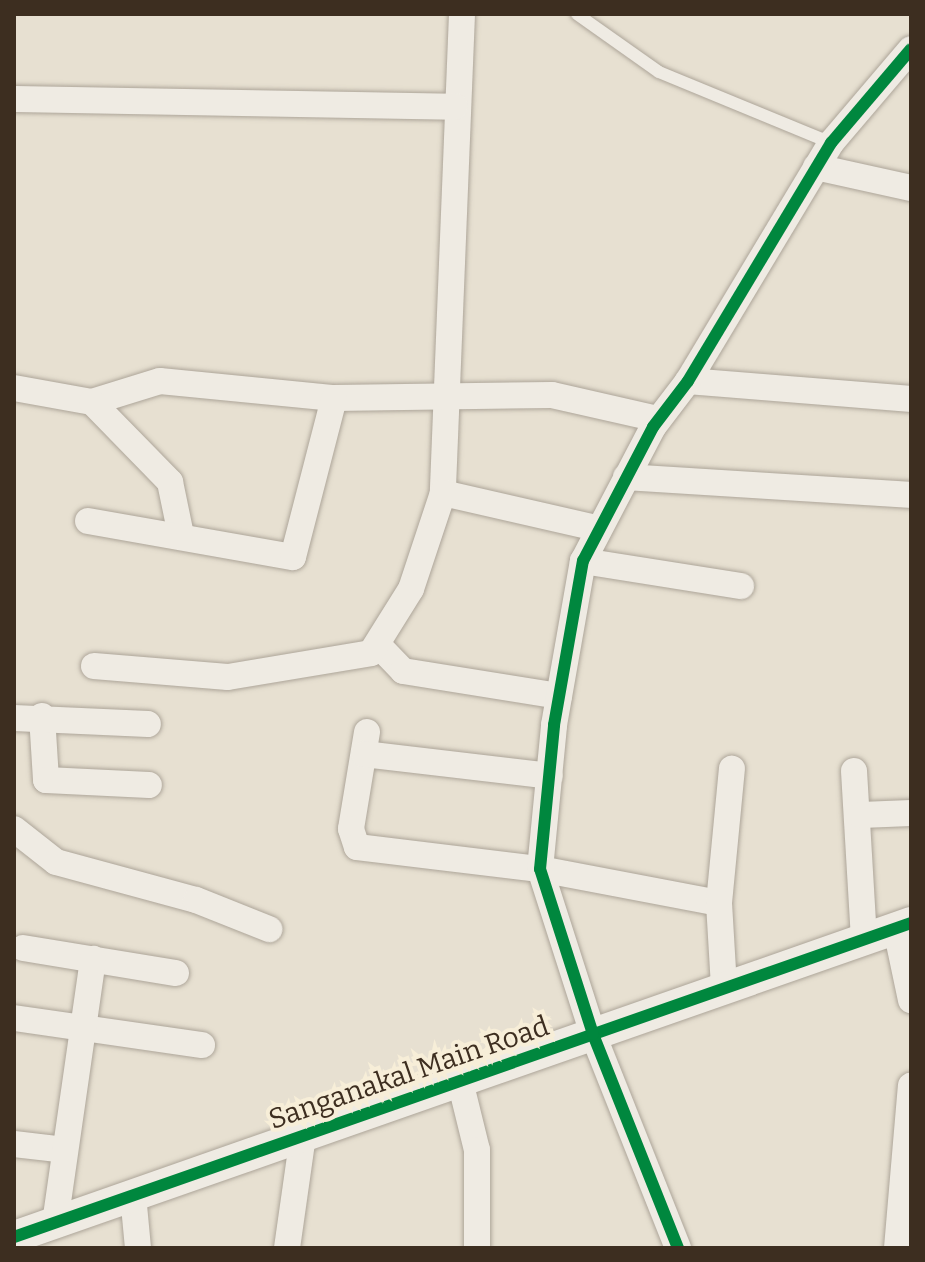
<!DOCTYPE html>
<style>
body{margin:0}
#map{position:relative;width:925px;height:1262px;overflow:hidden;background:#e7e0d1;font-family:Bitter,serif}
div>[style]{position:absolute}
.roads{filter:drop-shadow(0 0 2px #ada599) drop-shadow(0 0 2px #ada599)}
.service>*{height:12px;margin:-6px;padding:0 6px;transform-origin:6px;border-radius:6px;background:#efebe3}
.minor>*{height:26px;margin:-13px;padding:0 13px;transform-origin:13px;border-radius:13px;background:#efebe3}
.tertiary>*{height:32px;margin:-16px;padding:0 16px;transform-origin:16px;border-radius:16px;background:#efebe3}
.cycleway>*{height:12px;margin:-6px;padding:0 6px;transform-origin:6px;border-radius:6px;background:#00873e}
span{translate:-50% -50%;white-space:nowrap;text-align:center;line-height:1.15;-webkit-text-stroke:8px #f7eed8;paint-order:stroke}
.street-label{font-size:28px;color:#3d2e20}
.frame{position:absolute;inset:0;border:16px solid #3d2e20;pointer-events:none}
</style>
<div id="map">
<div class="roads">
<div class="service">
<div style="left:577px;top:14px;width:100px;rotate:35.3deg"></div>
<div style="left:659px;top:72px;width:186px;rotate:22.4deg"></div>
</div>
<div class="minor">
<div style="left:462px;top:14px;width:479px;rotate:92.3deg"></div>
<div style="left:443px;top:493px;width:157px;rotate:12.9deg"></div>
<div style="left:14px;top:99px;width:441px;rotate:1deg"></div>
<div style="left:816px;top:167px;width:97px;rotate:12.5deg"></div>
<div style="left:688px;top:381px;width:224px;rotate:4.6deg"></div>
<div style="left:14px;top:388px;width:79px;rotate:10.2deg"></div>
<div style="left:92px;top:402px;width:71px;rotate:-17.2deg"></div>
<div style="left:160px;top:381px;width:175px;rotate:5.6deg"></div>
<div style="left:334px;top:398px;width:218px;rotate:-0.8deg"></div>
<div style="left:552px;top:395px;width:109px;rotate:12.8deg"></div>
<div style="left:92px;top:402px;width:112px;rotate:45.7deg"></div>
<div style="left:170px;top:482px;width:54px;rotate:78.3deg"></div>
<div style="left:626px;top:477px;width:286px;rotate:3.6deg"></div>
<div style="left:88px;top:521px;width:208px;rotate:10deg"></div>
<div style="left:293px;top:557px;width:164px;rotate:-75.5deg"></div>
<div style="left:583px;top:561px;width:160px;rotate:9deg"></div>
<div style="left:380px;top:647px;width:33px;rotate:46deg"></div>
<div style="left:403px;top:671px;width:158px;rotate:9.1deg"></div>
<div style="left:94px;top:666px;width:134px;rotate:4.7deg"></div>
<div style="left:228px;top:677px;width:145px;rotate:-9.5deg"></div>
<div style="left:371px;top:653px;width:75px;rotate:-58deg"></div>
<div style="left:411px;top:589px;width:101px;rotate:-71.6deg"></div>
<div style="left:42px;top:716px;width:64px;rotate:86.4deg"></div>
<div style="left:46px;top:780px;width:103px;rotate:2.8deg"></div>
<div style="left:14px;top:718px;width:134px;rotate:2.6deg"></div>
<div style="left:367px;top:732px;width:98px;rotate:99.4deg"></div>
<div style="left:351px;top:829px;width:19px;rotate:72deg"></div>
<div style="left:357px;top:847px;width:184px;rotate:6.9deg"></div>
<div style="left:540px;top:869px;width:182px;rotate:10.8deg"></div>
<div style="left:719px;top:903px;width:135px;rotate:-84.5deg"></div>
<div style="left:364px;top:754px;width:187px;rotate:6.7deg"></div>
<div style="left:854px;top:771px;width:168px;rotate:86.6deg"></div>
<div style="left:861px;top:815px;width:50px;rotate:-2.3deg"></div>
<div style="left:14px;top:829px;width:53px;rotate:38.2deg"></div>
<div style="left:56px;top:862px;width:145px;rotate:15.2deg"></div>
<div style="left:196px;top:900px;width:79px;rotate:21.7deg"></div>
<div style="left:719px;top:903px;width:85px;rotate:86.6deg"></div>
<div style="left:896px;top:929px;width:73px;rotate:78.1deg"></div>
<div style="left:23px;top:948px;width:155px;rotate:9.3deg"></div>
<div style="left:14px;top:1018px;width:190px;rotate:8.2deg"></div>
<div style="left:460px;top:1081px;width:71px;rotate:76.2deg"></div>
<div style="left:477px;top:1150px;width:98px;rotate:90deg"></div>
<div style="left:14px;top:1144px;width:51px;rotate:6.7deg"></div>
<div style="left:133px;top:1195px;width:53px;rotate:84.6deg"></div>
<div style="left:55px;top:1223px;width:267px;rotate:-81.8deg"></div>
<div style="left:287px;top:1248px;width:113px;rotate:-81.9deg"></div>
<div style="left:678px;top:1248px;width:230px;rotate:-111.7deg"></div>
<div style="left:593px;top:1034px;width:173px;rotate:-107.8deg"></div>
<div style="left:540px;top:869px;width:145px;rotate:-84.4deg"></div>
<div style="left:554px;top:725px;width:167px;rotate:-80deg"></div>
<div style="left:583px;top:561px;width:151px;rotate:-62.4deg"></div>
<div style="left:653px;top:427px;width:58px;rotate:-52.7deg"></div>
<div style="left:688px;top:381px;width:278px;rotate:-59deg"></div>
<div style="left:831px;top:143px;width:123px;rotate:-49.6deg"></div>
<div style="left:897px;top:1248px;width:163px;rotate:-85.1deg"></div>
</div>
<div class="tertiary">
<div style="left:14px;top:1237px;width:950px;rotate:-19.29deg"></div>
</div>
</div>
<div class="cycleway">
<div style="left:14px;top:1237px;width:950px;rotate:-19.29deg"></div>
<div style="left:678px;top:1248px;width:230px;rotate:-111.7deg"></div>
<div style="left:593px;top:1034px;width:173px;rotate:-107.8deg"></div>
<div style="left:540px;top:869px;width:145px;rotate:-84.4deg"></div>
<div style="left:554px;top:725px;width:167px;rotate:-80deg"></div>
<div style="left:583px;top:561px;width:151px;rotate:-62.4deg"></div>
<div style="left:653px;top:427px;width:58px;rotate:-52.7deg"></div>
<div style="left:688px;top:381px;width:278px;rotate:-59deg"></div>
<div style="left:831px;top:143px;width:123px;rotate:-49.6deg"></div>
</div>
<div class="street-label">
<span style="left:409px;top:1073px;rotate:-19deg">Sanganakal Main Road</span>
</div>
<div class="frame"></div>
</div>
